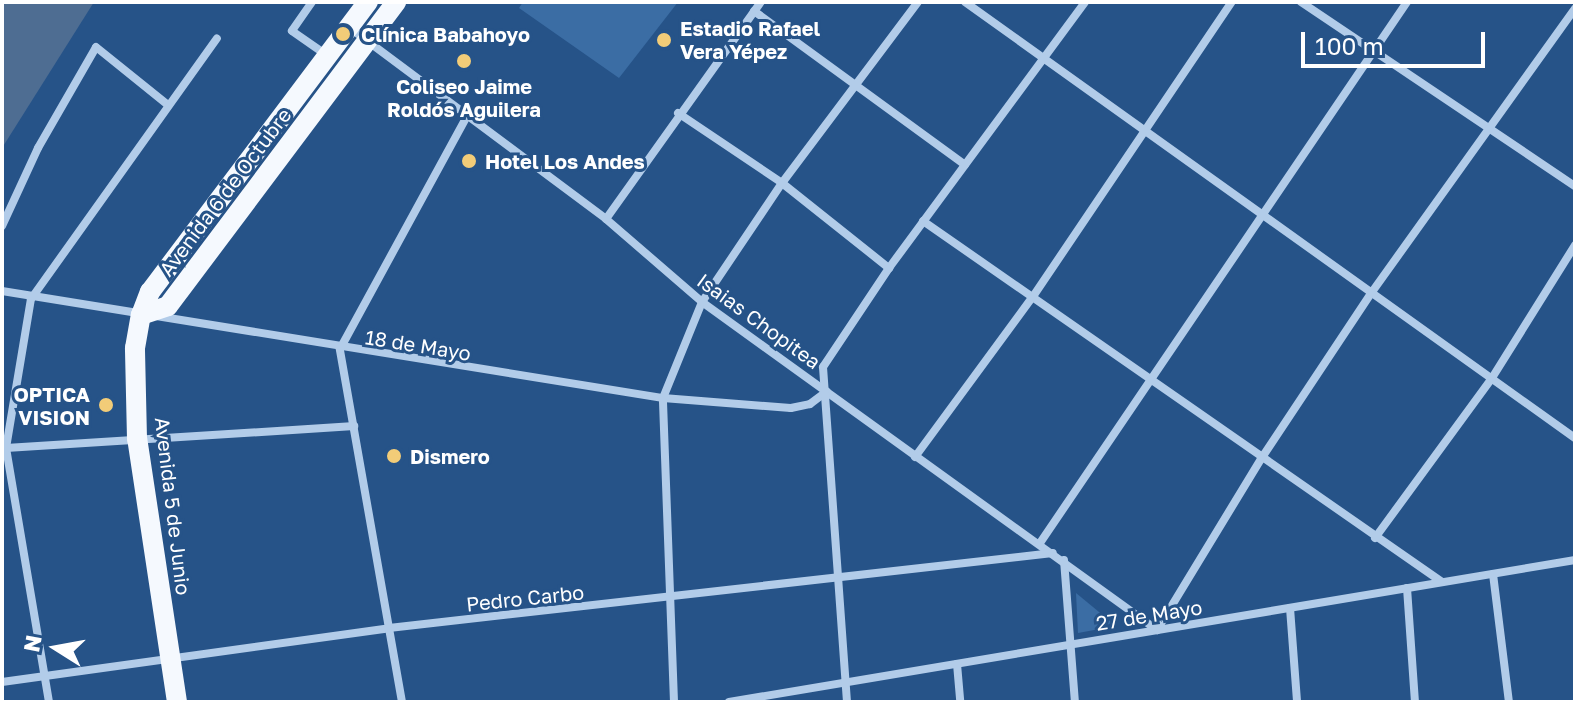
<!DOCTYPE html>
<meta charset="utf-8">
<style>
body{margin:0}
#map{position:relative;width:1577px;height:704px;overflow:hidden;background:#265388;font-family:"Golos Text",sans-serif}
div>[style]{position:absolute}
.green>*{inset:0;background:#3b6da4}
.water>*{inset:0;background:#4e6d92}
.minor>*{height:8px;margin:-4px;padding:0 4px;transform-origin:4px;border-radius:4px;background:#b2cce9}
.primary>*{height:20px;margin:-10px;padding:0 10px;transform-origin:10px;border-radius:10px;background:#f5f9fe}
.dots>*{width:22px;height:22px;translate:-50% -50%;box-sizing:border-box;border:4px solid #265388;border-radius:50%}
span{translate:-50% -50%;white-space:nowrap;text-align:center;line-height:1.15;-webkit-text-stroke:6px #265388;paint-order:stroke}
.poi-label{font-size:20px;color:#fff;font-weight:700}
.left{translate:0 -50%;text-align:left}
.right{translate:-100% -50%;text-align:right}
.street-label{font-size:20px;color:#fff}
.frame{position:absolute;inset:0;border:4px solid #fff;pointer-events:none}
.north{position:absolute;left:16px;top:608px;width:80px;height:80px;-webkit-text-stroke:6px #265388;paint-order:stroke;rotate:281deg;font-size:22px;font-weight:700;line-height:32px;text-align:center;color:#fff}
.north::after{content:'';display:block;margin:auto;width:28px;height:36px;background:#fff;clip-path:polygon(50% 0,100% 100%,50% 72%,0 100%)}
.scale{position:absolute;left:1301px;top:32px;width:184px;height:36px;box-sizing:border-box;border:4px solid #fff;border-top:0;padding-left:10px;font-size:24px;line-height:28px;white-space:nowrap;color:#fff;-webkit-text-stroke:6px #265388;paint-order:stroke}
</style>
<div id="map">
<div class="green">
<div style="clip-path:polygon(523px 2px,678px 2px,619px 78px,519px 8px)"></div>
<div style="clip-path:polygon(1076px 593px,1116px 626px,1078px 633px)"></div>
</div>
<div class="water">
<div style="clip-path:polygon(2px 2px,94px 2px,2px 148px)"></div>
</div>
<div class="minor">
<div style="left:312px;top:2px;width:35px;rotate:125deg"></div>
<div style="left:292px;top:31px;width:44px;rotate:34.8deg"></div>
<div style="left:965px;top:2px;width:750px;rotate:35.56deg"></div>
<div style="left:1301px;top:2px;width:330px;rotate:33.9deg"></div>
<div style="left:754px;top:11px;width:261px;rotate:36.1deg"></div>
<div style="left:350px;top:28px;width:319px;rotate:36.7deg"></div>
<div style="left:606px;top:219px;width:127px;rotate:40.8deg"></div>
<div style="left:702px;top:302px;width:561px;rotate:35.79deg"></div>
<div style="left:1157px;top:630px;width:200px;rotate:-58.7deg"></div>
<div style="left:1261px;top:459px;width:201px;rotate:-56.4deg"></div>
<div style="left:1372px;top:292px;width:349px;rotate:-54.4deg"></div>
<div style="left:678px;top:113px;width:125px;rotate:33.9deg"></div>
<div style="left:782px;top:183px;width:137px;rotate:38.5deg"></div>
<div style="left:606px;top:219px;width:267px;rotate:-54.5deg"></div>
<div style="left:923px;top:221px;width:632px;rotate:34.82deg"></div>
<div style="left:2px;top:226px;width:86px;rotate:-65.2deg"></div>
<div style="left:38px;top:148px;width:116px;rotate:-60.1deg"></div>
<div style="left:96px;top:47px;width:91px;rotate:38.8deg"></div>
<div style="left:2px;top:291px;width:670px;rotate:9.2deg"></div>
<div style="left:663px;top:398px;width:128px;rotate:4.5deg"></div>
<div style="left:791px;top:408px;width:19px;rotate:-12deg"></div>
<div style="left:810px;top:404px;width:21px;rotate:-37deg"></div>
<div style="left:6px;top:448px;width:349px;rotate:-3.6deg"></div>
<div style="left:915px;top:457px;width:197px;rotate:-53.7deg"></div>
<div style="left:1032px;top:298px;width:357px;rotate:-56deg"></div>
<div style="left:1375px;top:538px;width:198px;rotate:-53.8deg"></div>
<div style="left:1492px;top:378px;width:157px;rotate:-58deg"></div>
<div style="left:1040px;top:543px;width:654px;rotate:-55.85deg"></div>
<div style="left:1064px;top:560px;width:142px;rotate:85.6deg"></div>
<div style="left:1493px;top:574px;width:129px;rotate:82.9deg"></div>
<div style="left:1407px;top:588px;width:114px;rotate:86deg"></div>
<div style="left:1290px;top:608px;width:94px;rotate:85.7deg"></div>
<div style="left:957px;top:664px;width:38px;rotate:85deg"></div>
<div style="left:2px;top:682px;width:391px;rotate:-7.9deg"></div>
<div style="left:389px;top:628px;width:668px;rotate:-6.44deg"></div>
<div style="left:49px;top:702px;width:258px;rotate:-99.6deg"></div>
<div style="left:6px;top:448px;width:151px;rotate:-80.5deg"></div>
<div style="left:31px;top:299px;width:320px;rotate:-54.5deg"></div>
<div style="left:402px;top:702px;width:358px;rotate:-100deg"></div>
<div style="left:340px;top:349px;width:265px;rotate:-61.4deg"></div>
<div style="left:674px;top:702px;width:304px;rotate:-92.1deg"></div>
<div style="left:663px;top:398px;width:104px;rotate:-67.9deg"></div>
<div style="left:702px;top:302px;width:143px;rotate:-56.1deg"></div>
<div style="left:782px;top:183px;width:226px;rotate:-53.1deg"></div>
<div style="left:729px;top:702px;width:858px;rotate:-9.53deg"></div>
<div style="left:847px;top:702px;width:336px;rotate:-94.1deg"></div>
<div style="left:823px;top:367px;width:119px;rotate:-56.3deg"></div>
<div style="left:889px;top:268px;width:330px;rotate:-53.6deg"></div>
</div>
<div class="primary">
<div style="left:141px;top:315px;width:28px;rotate:-18deg"></div>
<div style="left:168px;top:306px;width:380px;rotate:-53.1deg"></div>
<div style="left:177px;top:702px;width:266px;rotate:-98.6deg"></div>
<div style="left:137px;top:439px;width:91px;rotate:-91.3deg"></div>
<div style="left:135px;top:348px;width:34px;rotate:-80deg"></div>
<div style="left:141px;top:315px;width:25px;rotate:-69deg"></div>
<div style="left:150px;top:292px;width:363px;rotate:-53.1deg"></div>
</div>
<div class="dots">
<div style="left:343px;top:34px;background:#f2cc78"></div>
<div style="left:664px;top:40px;background:#f2cc78"></div>
<div style="left:464px;top:61px;background:#f2cc78"></div>
<div style="left:469px;top:161px;background:#f2cc78"></div>
<div style="left:106px;top:405px;background:#f2cc78"></div>
<div style="left:394px;top:456px;background:#f2cc78"></div>
</div>
<div class="poi-label">
<span class="left" style="left:680px;top:40px">Estadio Rafael<br>Vera Yépez</span>
<span class="left" style="left:361px;top:34px">Clínica Babahoyo</span>
<span style="left:464px;top:98px">Coliseo Jaime<br>Roldós Aguilera</span>
<span class="left" style="left:485px;top:161px">Hotel Los Andes</span>
<span class="right" style="left:90px;top:406px">OPTICA<br>VISION</span>
<span class="left" style="left:410px;top:456px">Dismero</span>
</div>
<div class="street-label">
<span style="left:225px;top:192px;rotate:-53deg">Avenida 6 de Octubre</span>
<span style="left:759px;top:321px;rotate:36deg">Isaias Chopitea</span>
<span style="left:418px;top:345px;rotate:9deg">18 de Mayo</span>
<span style="left:173px;top:506px;rotate:83deg">Avenida 5 de Junio</span>
<span style="left:525px;top:598px;rotate:-6deg">Pedro Carbo</span>
<span style="left:1149px;top:615px;rotate:-9deg">27 de Mayo</span>
</div>
<div class="frame"></div>
<div class="north">N</div>
<div class="scale">100 m</div>
</div>
